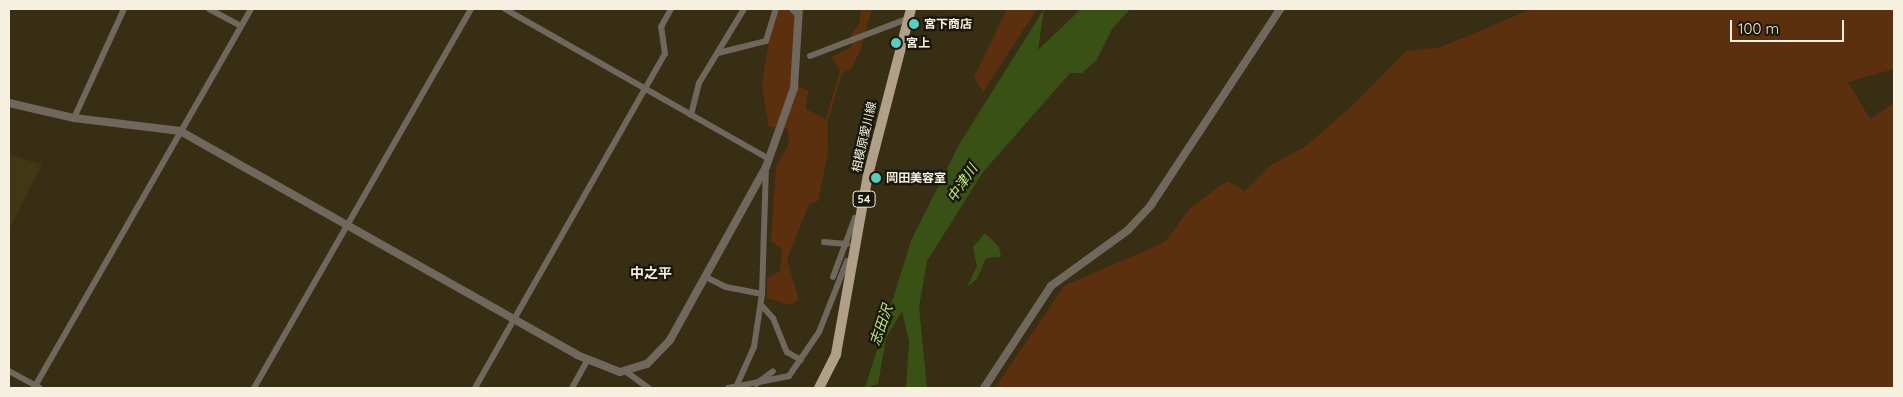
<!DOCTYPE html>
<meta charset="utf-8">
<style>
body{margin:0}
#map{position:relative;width:1903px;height:397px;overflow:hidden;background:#372e14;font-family:Quicksand,"Noto Sans JP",sans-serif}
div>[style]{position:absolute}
.built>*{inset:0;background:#423714}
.green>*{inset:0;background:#5c300f}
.water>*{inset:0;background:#3a5116}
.minor>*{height:6px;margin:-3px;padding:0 3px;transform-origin:3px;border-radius:3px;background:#70675d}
.tertiary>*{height:8px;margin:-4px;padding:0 4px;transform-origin:4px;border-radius:4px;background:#70675d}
.primary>*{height:10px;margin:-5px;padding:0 5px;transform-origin:5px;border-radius:5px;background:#b09f89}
.dots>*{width:14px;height:14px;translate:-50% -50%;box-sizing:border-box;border:2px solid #1b170c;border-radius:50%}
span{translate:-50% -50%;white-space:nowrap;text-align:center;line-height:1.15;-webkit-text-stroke:4.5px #1b170c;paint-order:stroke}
.shield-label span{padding:1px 4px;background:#1b170c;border:1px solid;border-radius:4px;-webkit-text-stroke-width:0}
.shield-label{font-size:11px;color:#f6f0e1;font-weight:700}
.poi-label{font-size:12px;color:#f6f0e1;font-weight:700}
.left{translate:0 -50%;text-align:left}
.street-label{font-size:12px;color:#f6f0e1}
.water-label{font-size:14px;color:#bbe980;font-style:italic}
.neighbourhood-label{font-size:14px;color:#f6f0e1;font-weight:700}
.frame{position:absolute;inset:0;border:10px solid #f6f0e1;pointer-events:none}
.scale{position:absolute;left:1730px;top:20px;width:114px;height:22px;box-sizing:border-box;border:2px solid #f6f0e1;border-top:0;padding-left:6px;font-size:15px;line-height:18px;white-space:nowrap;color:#f6f0e1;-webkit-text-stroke:4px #1b170c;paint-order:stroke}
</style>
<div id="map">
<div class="built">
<i style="clip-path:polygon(9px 154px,42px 165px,9px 229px)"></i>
</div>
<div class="green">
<i style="clip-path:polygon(774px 9px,796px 9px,791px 83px,808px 91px,806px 109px,826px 119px,840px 71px,832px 57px,852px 47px,849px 37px,859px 25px,861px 9px,872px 9px,860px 51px,851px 69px,842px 73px,827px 124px,828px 152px,818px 201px,809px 204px,787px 260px,799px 300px,791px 305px,767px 298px,767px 278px,780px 271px,782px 249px,771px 241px,776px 167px,789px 143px,788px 129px,769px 127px,762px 85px)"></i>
<i style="clip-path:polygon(1007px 9px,1037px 9px,983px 92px,974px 77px)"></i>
<i style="clip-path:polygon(1532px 9px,1894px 9px,1894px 69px,1848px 82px,1870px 119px,1894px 103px,1894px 388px,995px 388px,1064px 286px,1165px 242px,1190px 208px,1227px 181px,1245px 191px,1271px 165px,1305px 147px,1353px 105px,1406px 51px,1441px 47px)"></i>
</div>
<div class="water">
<i style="clip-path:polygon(1044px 9px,1038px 50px,1081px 9px,1130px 9px,1112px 29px,1096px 61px,1082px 73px,1070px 73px,983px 172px,927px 261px,919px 307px,927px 388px,906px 388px,909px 342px,902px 311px,886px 338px,878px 384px,865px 388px,911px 241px,960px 143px)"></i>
<i style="clip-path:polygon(985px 233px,999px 247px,1001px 257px,986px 258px,977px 279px,967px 287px,977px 266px,973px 247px)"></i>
</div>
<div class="minor">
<i style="left:209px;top:9px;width:36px;rotate:28deg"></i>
<i style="left:505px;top:9px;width:304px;rotate:29.6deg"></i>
<i style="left:792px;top:9px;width:10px;rotate:45deg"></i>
<i style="left:718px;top:53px;width:49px;rotate:-14deg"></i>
<i style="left:766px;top:41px;width:34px;rotate:-73deg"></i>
<i style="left:810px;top:56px;width:104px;rotate:-20.9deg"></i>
<i style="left:691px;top:115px;width:33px;rotate:-76deg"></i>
<i style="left:699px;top:83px;width:87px;rotate:-58.7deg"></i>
<i style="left:74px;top:118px;width:120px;rotate:-65.4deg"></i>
<i style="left:824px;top:242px;width:23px;rotate:5deg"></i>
<i style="left:706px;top:277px;width:22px;rotate:27deg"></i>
<i style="left:726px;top:287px;width:37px;rotate:11deg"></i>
<i style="left:762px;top:294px;width:54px;rotate:98.6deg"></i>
<i style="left:754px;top:347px;width:44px;rotate:114.2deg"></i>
<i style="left:833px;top:277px;width:63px;rotate:-69.6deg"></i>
<i style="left:855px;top:218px;width:5px"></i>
<i style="left:762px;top:294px;width:127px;rotate:-88.2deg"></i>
<i style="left:763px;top:307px;width:15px;rotate:48deg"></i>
<i style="left:773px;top:318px;width:37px;rotate:68deg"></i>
<i style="left:787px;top:352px;width:16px;rotate:30deg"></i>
<i style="left:9px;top:371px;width:35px;rotate:29deg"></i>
<i style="left:625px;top:371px;width:29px;rotate:36deg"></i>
<i style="left:756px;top:384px;width:21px;rotate:-37deg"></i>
<i style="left:34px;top:388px;width:437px;rotate:-60.2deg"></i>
<i style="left:254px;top:388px;width:437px;rotate:-60.2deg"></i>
<i style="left:475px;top:388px;width:384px;rotate:-60.4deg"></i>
<i style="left:665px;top:54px;width:27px;rotate:-98deg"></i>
<i style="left:661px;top:27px;width:21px;rotate:-61deg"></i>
<i style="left:572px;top:388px;width:31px;rotate:-61deg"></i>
<i style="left:728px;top:388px;width:62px;rotate:-11.1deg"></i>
<i style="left:789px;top:376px;width:53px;rotate:-55.7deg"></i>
<i style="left:819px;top:332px;width:76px;rotate:-68.5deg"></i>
<i style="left:847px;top:261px;width:6px;rotate:-9deg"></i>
</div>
<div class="tertiary">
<i style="left:9px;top:103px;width:67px;rotate:13deg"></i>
<i style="left:74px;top:118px;width:107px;rotate:7deg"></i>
<i style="left:180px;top:131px;width:456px;rotate:29.4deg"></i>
<i style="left:577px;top:355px;width:46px;rotate:21.6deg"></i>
<i style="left:620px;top:372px;width:28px;rotate:-17deg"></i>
<i style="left:647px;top:364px;width:33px;rotate:-46deg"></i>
<i style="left:670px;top:340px;width:198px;rotate:-61deg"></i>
<i style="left:766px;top:167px;width:84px;rotate:-70.5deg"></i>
<i style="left:794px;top:88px;width:79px;rotate:-86.4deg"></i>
<i style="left:984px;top:388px;width:122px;rotate:-56.7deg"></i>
<i style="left:1051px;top:286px;width:95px;rotate:-36deg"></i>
<i style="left:1128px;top:230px;width:34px;rotate:-47deg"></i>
<i style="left:1151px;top:205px;width:235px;rotate:-56.6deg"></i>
</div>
<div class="primary">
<i style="left:819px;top:388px;width:38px;rotate:-63deg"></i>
<i style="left:836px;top:354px;width:182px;rotate:-79.9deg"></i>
<i style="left:868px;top:175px;width:171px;rotate:-75.5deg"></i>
</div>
<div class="dots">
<i style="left:914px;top:24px;background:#58cec0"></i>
<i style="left:896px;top:43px;background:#58cec0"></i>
<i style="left:876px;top:178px;background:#58cec0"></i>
</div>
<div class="shield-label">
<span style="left:864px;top:199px">54</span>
</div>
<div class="poi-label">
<span class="left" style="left:924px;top:24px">宮下商店</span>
<span class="left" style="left:906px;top:43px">宮上</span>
<span class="left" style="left:886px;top:178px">岡田美容室</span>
</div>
<div class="street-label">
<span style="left:864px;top:137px;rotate:-77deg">相模原愛川線</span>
</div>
<div class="water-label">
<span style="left:962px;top:183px;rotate:-56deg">中津川</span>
<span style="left:881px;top:325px;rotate:-71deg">志田沢</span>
</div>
<div class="neighbourhood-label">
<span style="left:651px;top:273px">中之平</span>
</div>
<div class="frame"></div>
<div class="scale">100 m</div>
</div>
